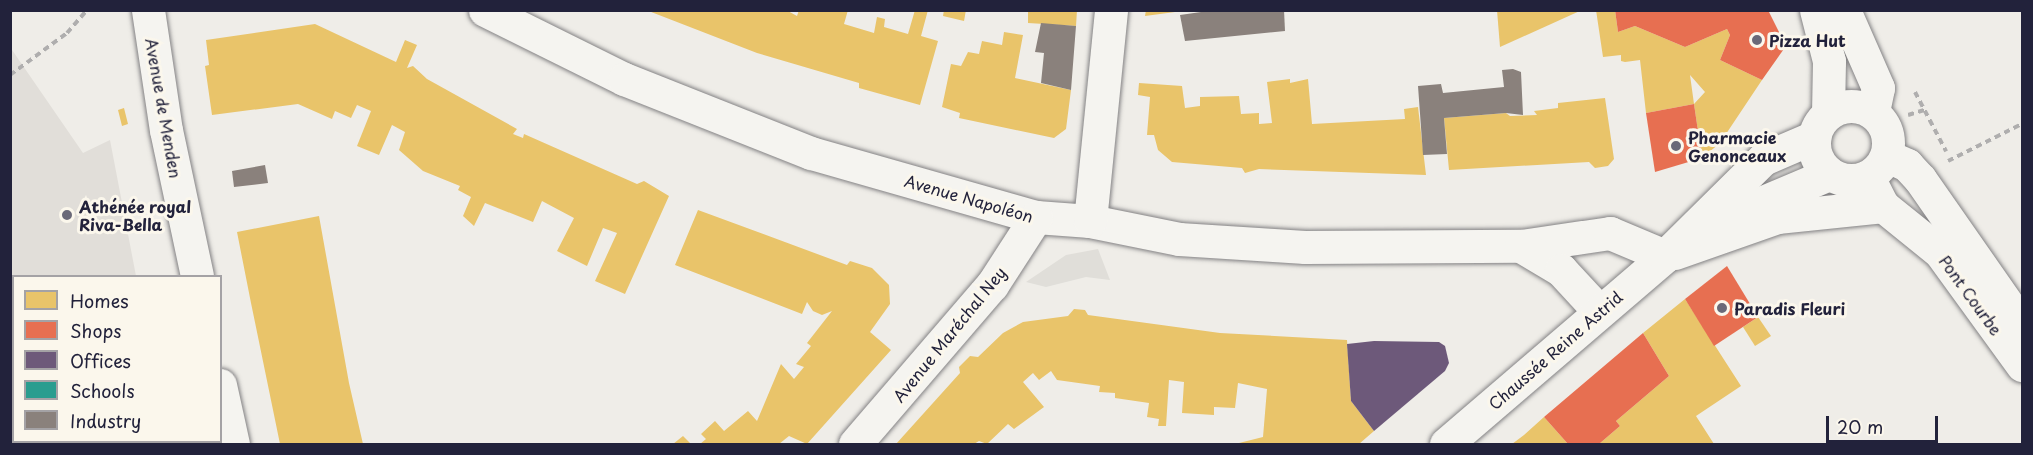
<!DOCTYPE html>
<meta charset="utf-8">
<style>
body{margin:0}
#map{position:relative;width:2033px;height:455px;overflow:hidden;background:#efede8;font-family:"Playpen Sans",sans-serif}
div>[style]{position:absolute}
.built>*{inset:0;background:#e1ded9}
.green>*{inset:0;background:#e0ded9}
.homes>*{inset:0;background:#e9c46a}
.shops>*{inset:0;background:#e76f51}
.offices>*{inset:0;background:#6d597a}
.schools>*{inset:0;background:#2a9d8f}
.industry>*{inset:0;background:#8a817c}
.path>*{height:4px;margin-top:-2px;transform-origin:0;background:repeating-linear-gradient(90deg,#afaeae 0 6px,transparent 0 10.5px)}
.roads{filter:drop-shadow(0 0 2px #838284) drop-shadow(0 0 2px #838284)}
.street>*{height:33px;margin:-16.5px;padding:0 16.5px;transform-origin:16.5px;border-radius:16.5px;background:#f5f4f0}
.secondary>*{height:33px;margin:-16.5px;padding:0 16.5px;transform-origin:16.5px;border-radius:16.5px;background:#f5f4f0}
.secondary>.ring{margin:-16.5px;padding:0;box-sizing:content-box;background:none;border:33px solid #f5f4f0;border-radius:50%}
.dots>*{width:16px;height:16px;translate:-50% -50%;box-sizing:border-box;border:3px solid #fbf7ec;border-radius:50%}
span{translate:-50% -50%;white-space:nowrap;text-align:center;line-height:1.15;-webkit-text-stroke:6px #fbf7ec;paint-order:stroke}
.poi-label{font-size:16px;color:#22223b;font-weight:700}
.left{translate:0 -50%;text-align:left}
.street-label{font-size:16px;color:#22223b}
.frame{position:absolute;inset:0;border:12px solid #22223b;pointer-events:none}
.legend{position:absolute;left:12px;top:275px;width:210px;height:168px;box-sizing:border-box;background:#fbf7ec;border:2px solid #a4a2a5;margin:0;padding:8px 10px;list-style:none;font-size:18px;color:#22223b}
.legend li{display:flex;align-items:center;gap:12px;height:30px}
.legend b{width:30px;border:2px solid #a4a2a5}
.scale{position:absolute;left:1826px;top:416px;width:112px;height:27px;box-sizing:border-box;border:3px solid #22223b;border-top:0;padding-left:8px;font-size:18px;line-height:21px;white-space:nowrap;color:#22223b;-webkit-text-stroke:4px #fbf7ec;paint-order:stroke}
</style>
<div id="map">
<div class="built">
<i style="clip-path:polygon(10px 47px,83px 153px,110px 140px,136px 276px,14px 276px,14px 442px,169px 444px,11px 444px)"></i>
</div>
<div class="green">
<i style="clip-path:polygon(1098px 249px,1110px 280px,1086px 277px,1046px 287px,1026px 282px,1066px 255px)"></i>
</div>
<div class="homes">
<i style="clip-path:polygon(646px 10px,786px 10px,797px 16px,799px 10px,848px 10px,844px 24px,874px 33px,877px 17px,885px 19px,884px 27px,908px 34px,915px 10px,928px 10px,921px 36px,938px 41px,920px 105px,859px 88px,859px 83px,757px 53px)"></i>
<i style="clip-path:polygon(944px 10px,966px 10px,964px 21px,943px 16px)"></i>
<i style="clip-path:polygon(1028px 10px,1077px 10px,1076px 26px,1028px 23px)"></i>
<i style="clip-path:polygon(1146px 10px,1175px 10px,1175px 12px,1145px 16px)"></i>
<i style="clip-path:polygon(1497px 10px,1582px 10px,1500px 47px)"></i>
<i style="clip-path:polygon(1596px 10px,1615px 10px,1618px 32px,1635px 26px,1685px 47px,1727px 29px,1730px 35px,1720px 60px,1762px 80px,1720px 143px,1702px 158px,1694px 104px,1705px 92px,1690px 75px,1694px 104px,1646px 113px,1640px 60px,1625px 62px,1621px 61px,1621px 55px,1603px 57px)"></i>
<i style="clip-path:polygon(315px 24px,396px 62px,405px 40px,417px 45px,407px 68px,413px 66px,427px 79px,517px 129px,513px 134px,523px 138px,524px 134px,637px 184px,644px 181px,669px 196px,625px 294px,595px 281px,617px 233px,603px 228px,587px 266px,557px 251px,574px 218px,542px 201px,533px 222px,485px 203px,474px 226px,463px 216px,471px 197px,458px 190px,460px 186px,423px 171px,399px 150px,405px 132px,392px 125px,379px 155px,357px 146px,371px 111px,357px 105px,351px 118px,335px 111px,332px 119px,298px 104px,212px 115px,205px 66px,209px 65px,206px 40px)"></i>
<i style="clip-path:polygon(1004px 32px,1023px 35px,1015px 78px,1071px 90px,1066px 129px,1054px 138px,959px 118px,960px 113px,942px 107px,951px 64px,961px 66px,968px 52px,979px 54px,982px 41px,1002px 45px)"></i>
<i style="clip-path:polygon(1290px 79px,1290px 83px,1308px 79px,1312px 124px,1405px 119px,1404px 109px,1418px 107px,1426px 175px,1259px 169px,1245px 173px,1242px 168px,1172px 162px,1158px 150px,1154px 135px,1147px 135px,1150px 97px,1138px 95px,1139px 83px,1182px 86px,1185px 108px,1200px 106px,1200px 97px,1239px 96px,1241px 114px,1259px 113px,1259px 124px,1272px 123px,1267px 82px)"></i>
<i style="clip-path:polygon(1605px 98px,1614px 159px,1608px 166px,1595px 168px,1589px 162px,1449px 170px,1444px 118px,1506px 113px,1510px 116px,1537px 115px,1534px 111px,1558px 108px,1558px 103px)"></i>
<i style="clip-path:polygon(124px 108px,128px 124px,122px 126px,118px 110px)"></i>
<i style="clip-path:polygon(698px 210px,847px 265px,850px 261px,872px 268px,889px 285px,890px 304px,870px 332px,891px 350px,807px 444px,789px 436px,779px 444px,700px 444px,706px 439px,701px 434px,715px 421px,724px 431px,748px 411px,757px 421px,781px 364px,794px 379px,804px 367px,796px 364px,811px 346px,807px 343px,832px 311px,822px 315px,813px 311px,807px 302px,802px 314px,675px 265px)"></i>
<i style="clip-path:polygon(319px 216px,349px 383px,363px 444px,280px 444px,251px 303px,237px 232px)"></i>
<i style="clip-path:polygon(1685px 299px,1741px 386px,1696px 416px,1714px 444px,1599px 444px,1620px 426px,1616px 421px,1669px 376px,1643px 333px)"></i>
<i style="clip-path:polygon(1074px 309px,1085px 310px,1088px 315px,1220px 333px,1347px 340px,1351px 401px,1374px 431px,1359px 444px,1235px 444px,1263px 437px,1267px 389px,1238px 383px,1235px 408px,1214px 407px,1214px 415px,1182px 413px,1184px 382px,1169px 380px,1166px 426px,1158px 426px,1159px 419px,1147px 417px,1149px 403px,1115px 398px,1115px 393px,1099px 392px,1100px 386px,1057px 380px,1051px 371px,1039px 380px,1033px 373px,1023px 382px,1044px 407px,1014px 429px,1008px 424px,987px 444px,979px 441px,974px 444px,896px 444px,960px 373px,959px 367px,970px 356px,978px 357px,1003px 333px,1023px 322px,1068px 316px)"></i>
<i style="clip-path:polygon(1758px 317px,1771px 336px,1755px 346px,1743px 327px)"></i>
<i style="clip-path:polygon(1544px 417px,1568px 444px,1512px 444px,1524px 435px)"></i>
<i style="clip-path:polygon(683px 436px,691px 444px,673px 444px)"></i>
</div>
<div class="shops">
<i style="clip-path:polygon(1615px 10px,1768px 10px,1786px 46px,1762px 80px,1720px 60px,1730px 35px,1727px 29px,1685px 47px,1635px 26px,1618px 32px)"></i>
<i style="clip-path:polygon(1694px 104px,1702px 158px,1655px 172px,1646px 113px)"></i>
<i style="clip-path:polygon(1727px 266px,1758px 317px,1714px 346px,1685px 299px)"></i>
<i style="clip-path:polygon(1643px 333px,1669px 376px,1616px 421px,1620px 426px,1599px 444px,1568px 444px,1544px 417px)"></i>
</div>
<div class="offices">
<i style="clip-path:polygon(1374px 341px,1439px 342px,1445px 346px,1449px 363px,1445px 371px,1374px 431px,1351px 401px,1347px 344px)"></i>
</div>
<div class="schools">
<i style="clip-path:polygon(10px 361px,14px 442px,70px 444px,10px 444px)"></i>
<i style="clip-path:polygon(91px 442px,112px 442px,115px 444px,87px 444px)"></i>
</div>
<div class="industry">
<i style="clip-path:polygon(1215px 10px,1284px 10px,1285px 31px,1185px 41px,1180px 15px)"></i>
<i style="clip-path:polygon(1041px 23px,1076px 26px,1071px 90px,1041px 83px,1044px 53px,1035px 52px)"></i>
<i style="clip-path:polygon(1513px 69px,1521px 72px,1523px 115px,1506px 113px,1444px 118px,1447px 154px,1423px 155px,1418px 86px,1441px 84px,1443px 93px,1504px 87px,1502px 70px)"></i>
<i style="clip-path:polygon(265px 165px,268px 183px,234px 187px,232px 171px)"></i>
</div>
<div class="path">
<i style="left:10px;top:75px;width:71px;rotate:-36.4deg"></i>
<i style="left:67px;top:33px;width:30px;rotate:-49deg"></i>
<i style="left:1915px;top:92px;width:67px;rotate:62.3deg"></i>
<i style="left:1908px;top:115px;width:17px;rotate:-17deg"></i>
<i style="left:1948px;top:161px;width:83px;rotate:-26.6deg"></i>
</div>
<div class="roads">
<div class="street">
<i style="left:148px;top:10px;width:121px;rotate:81.5deg"></i>
<i style="left:166px;top:130px;width:149px;rotate:78deg"></i>
<i style="left:485px;top:10px;width:155px;rotate:26.4deg"></i>
<i style="left:624px;top:79px;width:201px;rotate:21.6deg"></i>
<i style="left:811px;top:153px;width:234px;rotate:15.9deg"></i>
<i style="left:1036px;top:217px;width:54px;rotate:4.2deg"></i>
<i style="left:1090px;top:221px;width:91px;rotate:11.4deg"></i>
<i style="left:1179px;top:239px;width:126px;rotate:3.6deg"></i>
<i style="left:1305px;top:247px;width:216px;rotate:-0.3deg"></i>
<i style="left:1521px;top:246px;width:90px;rotate:-8.3deg"></i>
<i style="left:1610px;top:233px;width:60px;rotate:22.7deg"></i>
<i style="left:1090px;top:221px;width:212px;rotate:-84.3deg"></i>
<i style="left:1521px;top:246px;width:47px;rotate:31deg"></i>
<i style="left:1561px;top:270px;width:56px;rotate:47.2deg"></i>
<i style="left:220px;top:385px;width:60px;rotate:77.6deg"></i>
<i style="left:855px;top:444px;width:210px;rotate:-49.3deg"></i>
<i style="left:992px;top:285px;width:81px;rotate:-57.1deg"></i>
</div>
<div class="secondary">
<i style="left:1816px;top:10px;width:53px;rotate:75.7deg"></i>
<i style="left:1829px;top:61px;width:52px;rotate:91.1deg"></i>
<i style="left:1844px;top:10px;width:85px;rotate:66.4deg"></i>
<i style="left:1878px;top:88px;width:25px;rotate:102deg"></i>
<i class="ring" style="left:1814px;top:106px;width:41px;height:41px"></i>
<i style="left:1887px;top:156px;width:22px;rotate:24deg"></i>
<i style="left:1907px;top:165px;width:19px;rotate:47deg"></i>
<i style="left:1920px;top:179px;width:178px;rotate:55.1deg"></i>
<i style="left:1868px;top:177px;width:33px;rotate:63deg"></i>
<i style="left:1883px;top:206px;width:73px;rotate:38.9deg"></i>
<i style="left:1940px;top:252px;width:140px;rotate:54deg"></i>
<i style="left:1742px;top:211px;width:95px;rotate:-23deg"></i>
<i style="left:1675px;top:253px;width:108px;rotate:-19.4deg"></i>
<i style="left:1777px;top:217px;width:107px;rotate:-5.9deg"></i>
<i style="left:1446px;top:444px;width:289px;rotate:-40.6deg"></i>
<i style="left:1665px;top:256px;width:138px;rotate:-44.7deg"></i>
<i style="left:1763px;top:159px;width:56px;rotate:-23.3deg"></i>
</div>
</div>
<div class="dots">
<i style="left:1757px;top:40px;background:#6a6978"></i>
<i style="left:1676px;top:146px;background:#6a6978"></i>
<i style="left:67px;top:215px;background:#6a6978"></i>
<i style="left:1722px;top:308px;background:#6a6978"></i>
</div>
<div class="poi-label">
<span class="left" style="left:1769px;top:40px">Pizza Hut</span>
<span class="left" style="left:1688px;top:146px">Pharmacie<br>Genonceaux</span>
<span class="left" style="left:79px;top:215px">Athénée royal<br>Riva-Bella</span>
<span class="left" style="left:1734px;top:308px">Paradis Fleuri</span>
</div>
<div class="street-label">
<span style="left:164px;top:108px;rotate:80deg">Avenue de Menden</span>
<span style="left:969px;top:198px;rotate:16deg">Avenue Napoléon</span>
<span style="left:1971px;top:295px;rotate:54deg">Pont Courbe</span>
<span style="left:949px;top:334px;rotate:-51deg">Avenue Maréchal Ney</span>
<span style="left:1555px;top:350px;rotate:-41deg">Chaussée Reine Astrid</span>
</div>
<div class="frame"></div>
<ul class="legend">
<li><b style="height:16px;background:#e9c46a"></b>Homes</li>
<li><b style="height:16px;background:#e76f51"></b>Shops</li>
<li><b style="height:16px;background:#6d597a"></b>Offices</li>
<li><b style="height:16px;background:#2a9d8f"></b>Schools</li>
<li><b style="height:16px;background:#8a817c"></b>Industry</li>
</ul>
<div class="scale">20 m</div>
</div>
